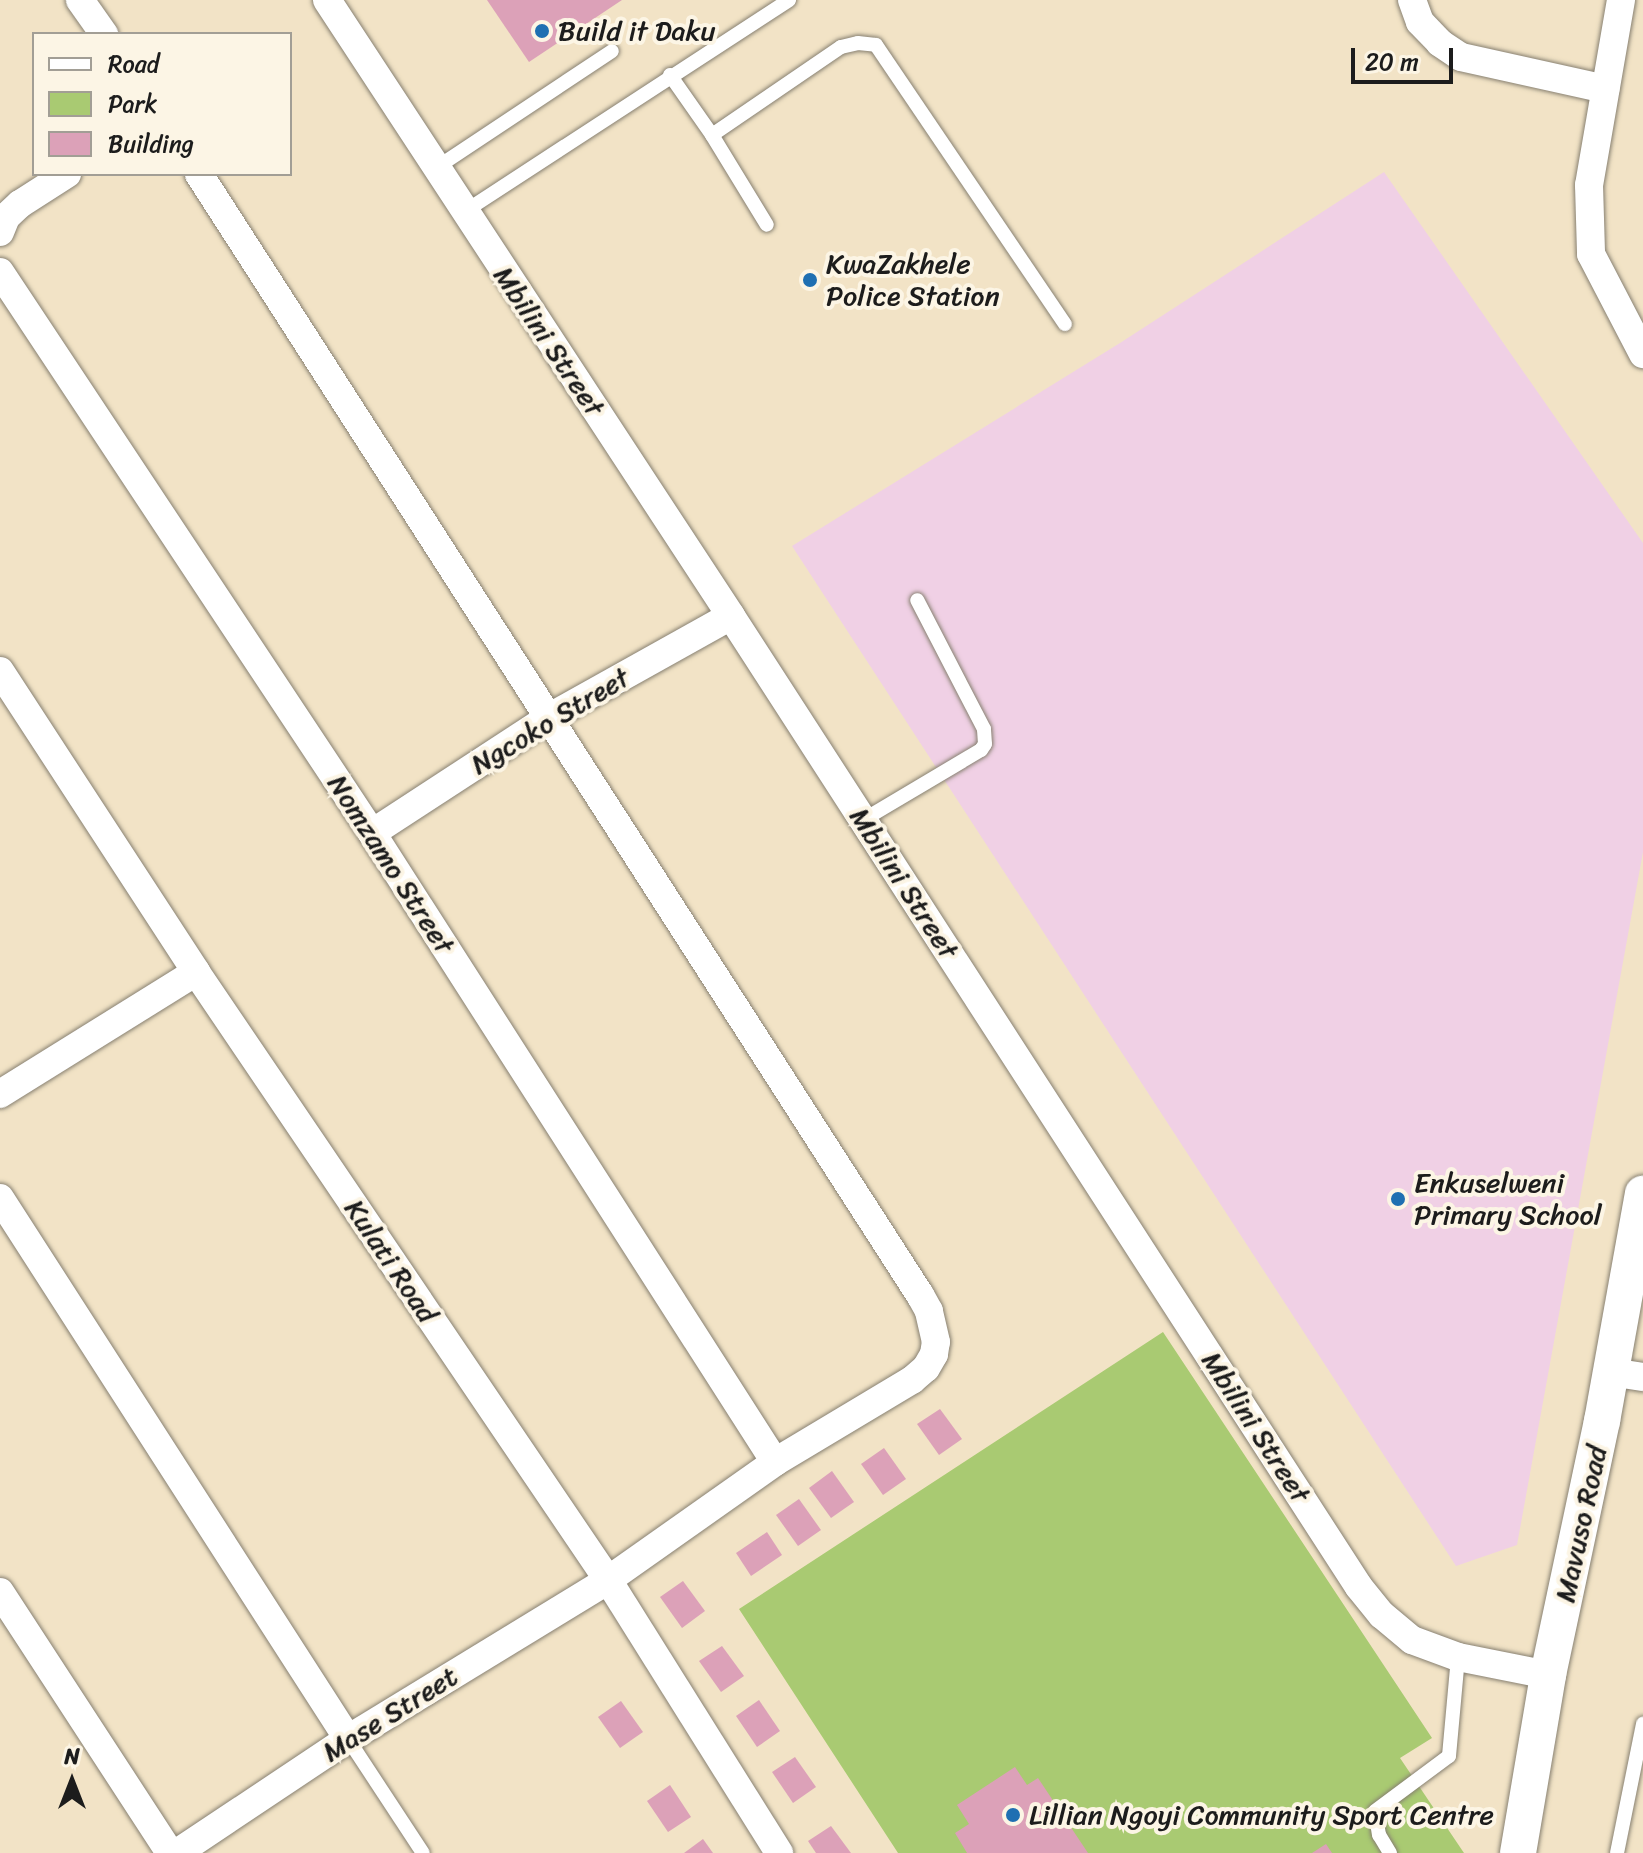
<!DOCTYPE html>
<style>
body{margin:0}
#map{position:relative;width:1643px;height:1853px;overflow:hidden;background:#f2e3c6;font-family:Sriracha,sans-serif}
div>[style]{position:absolute}
.built>*{inset:0;background:#f0d0e5}
.green>*{inset:0;background:#a9ca72}
.building>*{inset:0;background:#dca1b8}
.roads{filter:drop-shadow(0 0 2px #878071) drop-shadow(0 0 2px #878071)}
.service>*{height:14px;margin:-7px;padding:0 7px;transform-origin:7px;border-radius:7px;background:#fff}
.minor>*{height:28px;margin:-14px;padding:0 14px;transform-origin:14px;border-radius:14px;background:#fff}
.tertiary>*{height:36px;margin:-18px;padding:0 18px;transform-origin:18px;border-radius:18px;background:#fff}
.dots>*{width:22px;height:22px;translate:-50% -50%;box-sizing:border-box;border:4px solid #fcf5e5;border-radius:50%}
span{translate:-50% -50%;white-space:nowrap;text-align:center;line-height:1.15;-webkit-text-stroke:8px #fcf5e5;paint-order:stroke}
.poi-label{font-size:28px;color:#1c1c1c}
.left{translate:0 -50%;text-align:left}
.street-label{font-size:28px;color:#1c1c1c}
.legend{position:absolute;left:32px;top:32px;width:260px;height:144px;box-sizing:border-box;background:#fcf5e5;border:2px solid #a29e95;margin:0;padding:10px 14px;list-style:none;font-size:24px;color:#1c1c1c}
.legend li{display:flex;align-items:center;gap:16px;height:40px}
.legend b{width:40px;border:2px solid #a29e95}
.north{position:absolute;left:32px;top:1741px;width:80px;height:80px;-webkit-text-stroke:6px #fcf5e5;paint-order:stroke;rotate:0deg;font-size:22px;font-weight:700;line-height:32px;text-align:center;color:#1c1c1c}
.north::after{content:'';display:block;margin:auto;width:28px;height:36px;background:#1c1c1c;clip-path:polygon(50% 0,100% 100%,50% 72%,0 100%)}
.scale{position:absolute;left:1351px;top:48px;width:102px;height:36px;box-sizing:border-box;border:4px solid #1c1c1c;border-top:0;padding-left:10px;font-size:24px;line-height:28px;white-space:nowrap;color:#1c1c1c;-webkit-text-stroke:6px #fcf5e5;paint-order:stroke}
</style>
<div id="map">
<div class="built">
<i style="clip-path:polygon(1384px 172px,1643px 543px,1643px 852px,1517px 1545px,1456px 1566px,792px 546px,1120px 343px)"></i>
</div>
<div class="green">
<i style="clip-path:polygon(1163px 1332px,1432px 1738px,1400px 1758px,1464px 1853px,898px 1853px,739px 1609px)"></i>
</div>
<div class="building">
<i style="clip-path:polygon(487px 0,622px 0,529px 62px)"></i>
<i style="clip-path:polygon(940px 1409px,962px 1439px,939px 1455px,917px 1424px)"></i>
<i style="clip-path:polygon(884px 1448px,906px 1479px,883px 1495px,861px 1464px)"></i>
<i style="clip-path:polygon(832px 1471px,854px 1502px,831px 1518px,809px 1488px)"></i>
<i style="clip-path:polygon(799px 1499px,821px 1530px,798px 1546px,776px 1515px)"></i>
<i style="clip-path:polygon(767px 1532px,782px 1555px,751px 1576px,736px 1553px)"></i>
<i style="clip-path:polygon(683px 1581px,705px 1611px,682px 1628px,660px 1597px)"></i>
<i style="clip-path:polygon(722px 1646px,744px 1676px,721px 1692px,699px 1661px)"></i>
<i style="clip-path:polygon(759px 1700px,780px 1731px,757px 1747px,736px 1716px)"></i>
<i style="clip-path:polygon(621px 1701px,643px 1732px,620px 1748px,598px 1717px)"></i>
<i style="clip-path:polygon(795px 1757px,816px 1787px,793px 1803px,772px 1772px)"></i>
<i style="clip-path:polygon(1015px 1767px,1027px 1785px,1038px 1778px,1088px 1853px,967px 1853px,955px 1833px,969px 1824px,957px 1805px)"></i>
<i style="clip-path:polygon(670px 1785px,691px 1817px,668px 1832px,647px 1801px)"></i>
<i style="clip-path:polygon(831px 1826px,851px 1853px,816px 1853px,808px 1841px)"></i>
<i style="clip-path:polygon(703px 1839px,713px 1853px,684px 1853px)"></i>
<i style="clip-path:polygon(1326px 1844px,1332px 1853px,1312px 1853px)"></i>
</div>
<div class="roads">
<div class="service">
<i style="left:670px;top:75px;width:73px;rotate:55deg"></i>
<i style="left:712px;top:135px;width:105px;rotate:58.6deg"></i>
<i style="left:712px;top:135px;width:156px;rotate:-34.3deg"></i>
<i style="left:841px;top:47px;width:17px;rotate:-13deg"></i>
<i style="left:858px;top:43px;width:18px;rotate:6deg"></i>
<i style="left:876px;top:45px;width:337px;rotate:55.9deg"></i>
<i style="left:436px;top:168px;width:211px;rotate:-33.6deg"></i>
<i style="left:464px;top:212px;width:388px;rotate:-33.1deg"></i>
<i style="left:863px;top:820px;width:137px;rotate:-30.7deg"></i>
<i style="left:981px;top:750px;width:7px;rotate:-56deg"></i>
<i style="left:985px;top:744px;width:15px;rotate:-94deg"></i>
<i style="left:984px;top:729px;width:145px;rotate:-117.4deg"></i>
<i style="left:348px;top:1739px;width:136px;rotate:56.7deg"></i>
<i style="left:1390px;top:1853px;width:21px;rotate:-121deg"></i>
<i style="left:1379px;top:1835px;width:24px;rotate:-99deg"></i>
<i style="left:1375px;top:1811px;width:92px;rotate:-36.6deg"></i>
<i style="left:1449px;top:1756px;width:99px;rotate:-84.8deg"></i>
<i style="left:1617px;top:1853px;width:132px;rotate:-78.6deg"></i>
</div>
<div class="minor">
<i style="left:80px;top:0;width:42px;rotate:54.8deg"></i>
<i style="left:327px;top:0;width:737px;rotate:56.74deg"></i>
<i style="left:731px;top:616px;width:1156px;rotate:57.11deg"></i>
<i style="left:1359px;top:1587px;width:36px;rotate:51deg"></i>
<i style="left:1382px;top:1615px;width:39px;rotate:40deg"></i>
<i style="left:1412px;top:1640px;width:49px;rotate:20.3deg"></i>
<i style="left:1458px;top:1657px;width:92px;rotate:11.3deg"></i>
<i style="left:1412px;top:0;width:23px;rotate:70deg"></i>
<i style="left:1420px;top:22px;width:29px;rotate:46deg"></i>
<i style="left:1440px;top:43px;width:25px;rotate:34deg"></i>
<i style="left:1461px;top:57px;width:148px;rotate:12.5deg"></i>
<i style="left:1621px;top:0;width:188px;rotate:99.8deg"></i>
<i style="left:1589px;top:185px;width:69px;rotate:88.3deg"></i>
<i style="left:1591px;top:254px;width:113px;rotate:62.5deg"></i>
<i style="left:0;top:232px;width:16px;rotate:-68deg"></i>
<i style="left:6px;top:217px;width:19px;rotate:-43deg"></i>
<i style="left:20px;top:204px;width:56px;rotate:-32.6deg"></i>
<i style="left:0;top:272px;width:673px;rotate:56.45deg"></i>
<i style="left:372px;top:833px;width:747px;rotate:57.35deg"></i>
<i style="left:0;top:671px;width:359px;rotate:56.9deg"></i>
<i style="left:196px;top:972px;width:734px;rotate:55.88deg"></i>
<i style="left:608px;top:1580px;width:322px;rotate:57.9deg"></i>
<i style="left:372px;top:833px;width:212px;rotate:-33.1deg"></i>
<i style="left:550px;top:717px;width:207px;rotate:-29.2deg"></i>
<i style="left:0;top:1094px;width:231px;rotate:-31.9deg"></i>
<i style="left:0;top:1198px;width:643px;rotate:57.25deg"></i>
<i style="left:1611px;top:1372px;width:32px;rotate:9deg"></i>
<i style="left:0;top:1592px;width:311px;rotate:56.9deg"></i>
<i style="left:177px;top:1853px;width:206px;rotate:-33.7deg"></i>
<i style="left:348px;top:1739px;width:305px;rotate:-31.4deg"></i>
<i style="left:608px;top:1580px;width:204px;rotate:-35.2deg"></i>
<i style="left:775px;top:1462px;width:160px;rotate:-30.9deg"></i>
<i style="left:912px;top:1380px;width:18px;rotate:-41deg"></i>
<i style="left:926px;top:1368px;width:16px;rotate:-60deg"></i>
<i style="left:934px;top:1354px;width:12px;rotate:-81deg"></i>
<i style="left:936px;top:1342px;width:32px;rotate:-103deg"></i>
<i style="left:929px;top:1311px;width:18px;rotate:-119deg"></i>
<i style="left:920px;top:1295px;width:1333px;rotate:-122.75deg"></i>
</div>
<div class="tertiary">
<i style="left:1518px;top:1853px;width:181px;rotate:-80.4deg"></i>
<i style="left:1548px;top:1675px;width:260px;rotate:-78deg"></i>
<i style="left:1602px;top:1421px;width:231px;rotate:-79.8deg"></i>
</div>
</div>
<div class="dots">
<i style="left:542px;top:31px;background:#1f6fb2"></i>
<i style="left:810px;top:280px;background:#1f6fb2"></i>
<i style="left:1398px;top:1199px;background:#1f6fb2"></i>
<i style="left:1013px;top:1815px;background:#1f6fb2"></i>
</div>
<div class="poi-label">
<span class="left" style="left:558px;top:31px">Build it Daku</span>
<span class="left" style="left:826px;top:280px">KwaZakhele<br>Police Station</span>
<span class="left" style="left:1414px;top:1199px">Enkuselweni<br>Primary School</span>
<span class="left" style="left:1029px;top:1815px">Lillian Ngoyi Community Sport Centre</span>
</div>
<div class="street-label">
<span style="left:549px;top:341px;rotate:56deg">Mbilini Street</span>
<span style="left:550px;top:721px;rotate:-31deg">Ngcoko Street</span>
<span style="left:391px;top:864px;rotate:57deg">Nomzamo Street</span>
<span style="left:904px;top:883px;rotate:57deg">Mbilini Street</span>
<span style="left:391px;top:1261px;rotate:56deg">Kulati Road</span>
<span style="left:1256px;top:1427px;rotate:57deg">Mbilini Street</span>
<span style="left:1581px;top:1524px;rotate:-78deg">Mavuso Road</span>
<span style="left:390px;top:1714px;rotate:-32deg">Mase Street</span>
</div>
<ul class="legend">
<li><b style="height:10px;background:#fff"></b>Road</li>
<li><b style="height:22px;background:#a9ca72"></b>Park</li>
<li><b style="height:22px;background:#dca1b8"></b>Building</li>
</ul>
<div class="north">N</div>
<div class="scale">20 m</div>
</div>
